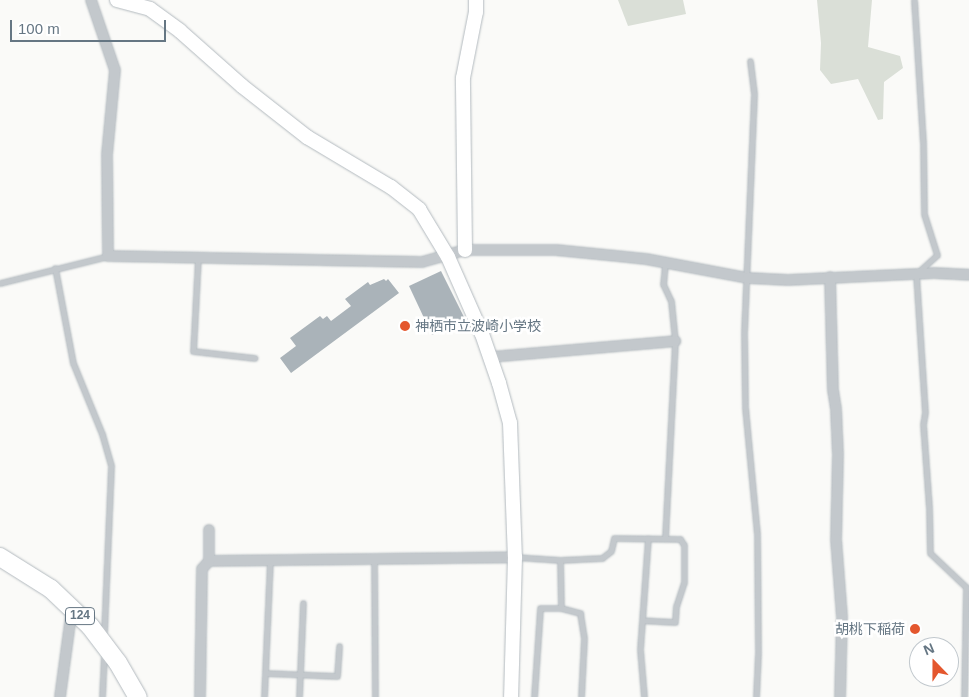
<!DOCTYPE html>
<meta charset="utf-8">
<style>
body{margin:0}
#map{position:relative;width:969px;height:697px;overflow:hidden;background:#fafaf8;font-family:Arial,"Noto Sans JP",sans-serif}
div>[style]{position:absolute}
.green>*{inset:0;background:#dadfd7}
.building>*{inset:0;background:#aab3b9}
.roads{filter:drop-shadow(0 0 1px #b3babf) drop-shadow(0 0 1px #b3babf)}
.lane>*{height:5px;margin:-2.5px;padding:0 2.5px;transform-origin:2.5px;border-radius:2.5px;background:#c3c8cc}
.street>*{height:10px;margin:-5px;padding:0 5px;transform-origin:5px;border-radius:5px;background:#c3c8cc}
.secondary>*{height:14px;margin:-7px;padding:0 7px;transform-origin:7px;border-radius:7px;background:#fff}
.highway>*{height:18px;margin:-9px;padding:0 9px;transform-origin:9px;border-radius:9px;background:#fff}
.dots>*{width:14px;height:14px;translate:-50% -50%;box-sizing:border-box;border:2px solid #fff;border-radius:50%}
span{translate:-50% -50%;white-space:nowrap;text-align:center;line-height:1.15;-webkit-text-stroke:5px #fff;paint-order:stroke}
.shield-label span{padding:1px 4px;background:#fff;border:1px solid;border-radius:4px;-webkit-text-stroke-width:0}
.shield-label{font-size:12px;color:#657683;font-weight:700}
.poi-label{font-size:14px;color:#657683}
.left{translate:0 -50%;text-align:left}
.right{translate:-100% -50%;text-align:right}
.north{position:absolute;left:909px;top:637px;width:50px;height:50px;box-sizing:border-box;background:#fff;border:1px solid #c1c8cd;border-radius:50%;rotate:338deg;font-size:14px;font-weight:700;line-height:20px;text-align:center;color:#657683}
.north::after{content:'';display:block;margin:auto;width:18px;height:22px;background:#e4572e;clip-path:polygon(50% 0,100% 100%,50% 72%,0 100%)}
.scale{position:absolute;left:10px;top:20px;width:156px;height:22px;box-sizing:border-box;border:2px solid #657683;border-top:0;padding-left:6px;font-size:15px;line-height:18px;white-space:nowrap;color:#657683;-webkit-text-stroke:4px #fff;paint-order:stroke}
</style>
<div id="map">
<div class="green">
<i style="clip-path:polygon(618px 0,683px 0,686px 14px,628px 26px)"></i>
<i style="clip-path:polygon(817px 0,872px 0,868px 47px,900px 56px,903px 68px,884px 82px,883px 119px,878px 120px,858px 79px,831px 84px,820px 70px,821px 43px)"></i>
</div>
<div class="building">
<i style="clip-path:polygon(441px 271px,465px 319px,432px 335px,409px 286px)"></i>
<i style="clip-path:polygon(384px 279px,386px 281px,388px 279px,399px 293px,291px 373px,280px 358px,296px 346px,290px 338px,320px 316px,323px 319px,327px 316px,331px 321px,351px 306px,345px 299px,368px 282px,370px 285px)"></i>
</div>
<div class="roads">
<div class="lane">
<i style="left:914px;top:0;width:142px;rotate:86.4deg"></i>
<i style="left:923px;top:142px;width:72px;rotate:89.2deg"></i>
<i style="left:924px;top:214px;width:43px;rotate:72.4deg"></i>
<i style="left:937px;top:255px;width:28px;rotate:138deg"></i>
<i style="left:916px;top:274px;width:138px;rotate:86.3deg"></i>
<i style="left:925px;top:412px;width:12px;rotate:99deg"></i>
<i style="left:923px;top:424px;width:83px;rotate:85.9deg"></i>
<i style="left:929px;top:507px;width:46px;rotate:88.8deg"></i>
<i style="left:930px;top:553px;width:50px;rotate:43.4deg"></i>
<i style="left:966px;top:587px;width:110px;rotate:91deg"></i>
<i style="left:750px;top:61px;width:33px;rotate:83deg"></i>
<i style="left:754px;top:94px;width:239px;rotate:92.4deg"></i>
<i style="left:744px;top:333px;width:74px;rotate:89.2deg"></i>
<i style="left:745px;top:407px;width:128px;rotate:84.6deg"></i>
<i style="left:757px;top:534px;width:119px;rotate:89.5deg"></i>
<i style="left:758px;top:653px;width:44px;rotate:92.6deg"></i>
<i style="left:198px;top:257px;width:94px;rotate:93deg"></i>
<i style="left:193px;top:351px;width:62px;rotate:6.4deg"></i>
<i style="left:665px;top:263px;width:21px;rotate:95deg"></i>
<i style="left:663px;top:284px;width:19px;rotate:65deg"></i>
<i style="left:671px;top:301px;width:40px;rotate:84.3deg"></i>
<i style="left:675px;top:341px;width:197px;rotate:92.9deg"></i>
<i style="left:55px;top:268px;width:97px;rotate:79.3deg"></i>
<i style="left:73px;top:363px;width:77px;rotate:67.8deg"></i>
<i style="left:102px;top:434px;width:33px;rotate:74deg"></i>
<i style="left:111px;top:466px;width:170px;rotate:92.4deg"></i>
<i style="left:0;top:283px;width:111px;rotate:-14deg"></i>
<i style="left:515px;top:557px;width:45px;rotate:3.8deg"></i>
<i style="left:560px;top:560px;width:42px;rotate:-2.7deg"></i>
<i style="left:602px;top:558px;width:11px;rotate:-38deg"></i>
<i style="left:611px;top:551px;width:13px;rotate:-77deg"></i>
<i style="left:614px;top:538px;width:66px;rotate:0.9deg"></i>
<i style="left:680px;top:539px;width:7px;rotate:56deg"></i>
<i style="left:684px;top:545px;width:37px;rotate:90deg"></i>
<i style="left:684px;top:582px;width:25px;rotate:108deg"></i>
<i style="left:676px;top:606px;width:16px;rotate:94deg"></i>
<i style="left:675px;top:622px;width:33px;rotate:-177deg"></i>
<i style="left:374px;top:559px;width:138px;rotate:89.6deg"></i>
<i style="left:560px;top:560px;width:48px;rotate:88.8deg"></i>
<i style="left:265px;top:673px;width:72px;rotate:2.4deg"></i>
<i style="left:337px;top:676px;width:30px;rotate:-86deg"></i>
<i style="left:102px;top:697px;width:43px;rotate:-87.3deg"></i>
<i style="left:264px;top:697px;width:138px;rotate:-87.5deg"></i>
<i style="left:299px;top:697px;width:94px;rotate:-87.6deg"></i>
<i style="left:534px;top:697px;width:89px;rotate:-86.1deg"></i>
<i style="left:540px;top:608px;width:21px"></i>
<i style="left:561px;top:608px;width:20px;rotate:15deg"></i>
<i style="left:580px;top:613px;width:25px;rotate:81deg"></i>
<i style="left:584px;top:638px;width:59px;rotate:92.9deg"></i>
<i style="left:644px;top:697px;width:48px;rotate:-94.8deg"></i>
<i style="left:640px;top:649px;width:111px;rotate:-85.9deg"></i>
</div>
<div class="street">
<i style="left:91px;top:0;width:74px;rotate:71.1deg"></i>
<i style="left:115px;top:70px;width:84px;rotate:95.4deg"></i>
<i style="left:107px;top:154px;width:102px;rotate:89.4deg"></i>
<i style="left:108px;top:256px;width:314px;rotate:1.1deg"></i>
<i style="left:422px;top:262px;width:45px;rotate:-15.6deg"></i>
<i style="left:465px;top:250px;width:91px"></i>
<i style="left:556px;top:250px;width:90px;rotate:5.7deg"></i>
<i style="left:646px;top:259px;width:104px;rotate:10.6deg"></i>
<i style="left:748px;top:278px;width:40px;rotate:2.9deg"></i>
<i style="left:788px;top:280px;width:146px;rotate:-2.7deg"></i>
<i style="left:934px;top:273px;width:35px;rotate:3deg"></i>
<i style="left:830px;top:277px;width:113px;rotate:88.5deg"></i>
<i style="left:833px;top:390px;width:19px;rotate:81deg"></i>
<i style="left:836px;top:409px;width:45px;rotate:87.5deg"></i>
<i style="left:838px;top:454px;width:85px;rotate:91.3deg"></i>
<i style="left:836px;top:539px;width:78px;rotate:85.6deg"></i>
<i style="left:842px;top:617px;width:80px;rotate:91.4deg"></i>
<i style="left:490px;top:357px;width:186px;rotate:-4.9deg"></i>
<i style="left:209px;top:561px;width:306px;rotate:-0.7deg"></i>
<i style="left:60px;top:697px;width:90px;rotate:-82.3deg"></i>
<i style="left:200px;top:697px;width:128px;rotate:-89.1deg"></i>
<i style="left:202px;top:569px;width:11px;rotate:-49deg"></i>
<i style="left:209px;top:561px;width:31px;rotate:-90deg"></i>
</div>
<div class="secondary">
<i style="left:117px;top:0;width:34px;rotate:15deg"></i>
<i style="left:150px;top:9px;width:37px;rotate:36deg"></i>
<i style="left:180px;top:31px;width:83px;rotate:41.6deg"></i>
<i style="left:242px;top:86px;width:83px;rotate:38.1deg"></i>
<i style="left:307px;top:137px;width:98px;rotate:30.8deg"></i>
<i style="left:391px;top:187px;width:36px;rotate:38deg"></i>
<i style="left:419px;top:209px;width:56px;rotate:58.9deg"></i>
<i style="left:448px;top:257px;width:84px;rotate:66.2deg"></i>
<i style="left:482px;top:334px;width:52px;rotate:70.9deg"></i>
<i style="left:499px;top:383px;width:41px;rotate:74.6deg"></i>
<i style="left:510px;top:423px;width:134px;rotate:87.9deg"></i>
<i style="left:515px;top:557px;width:140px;rotate:91.6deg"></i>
<i style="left:465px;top:250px;width:172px;rotate:-90.7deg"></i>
<i style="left:463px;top:78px;width:67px;rotate:-78.9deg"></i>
<i style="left:476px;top:12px;width:12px;rotate:-90deg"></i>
</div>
<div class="highway">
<i style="left:0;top:557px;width:60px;rotate:32.1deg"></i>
<i style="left:51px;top:589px;width:54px;rotate:43.5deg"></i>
<i style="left:90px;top:626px;width:46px;rotate:52.9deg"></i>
<i style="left:118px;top:663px;width:39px;rotate:60deg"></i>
</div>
</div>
<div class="dots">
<i style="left:405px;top:326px;background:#e4572e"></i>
<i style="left:915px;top:629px;background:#e4572e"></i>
</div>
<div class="shield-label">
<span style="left:80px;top:616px">124</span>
</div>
<div class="poi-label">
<span class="left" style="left:415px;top:326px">神栖市立波崎小学校</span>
<span class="right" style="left:905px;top:629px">胡桃下稲荷</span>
</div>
<div class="north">N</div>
<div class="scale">100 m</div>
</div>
